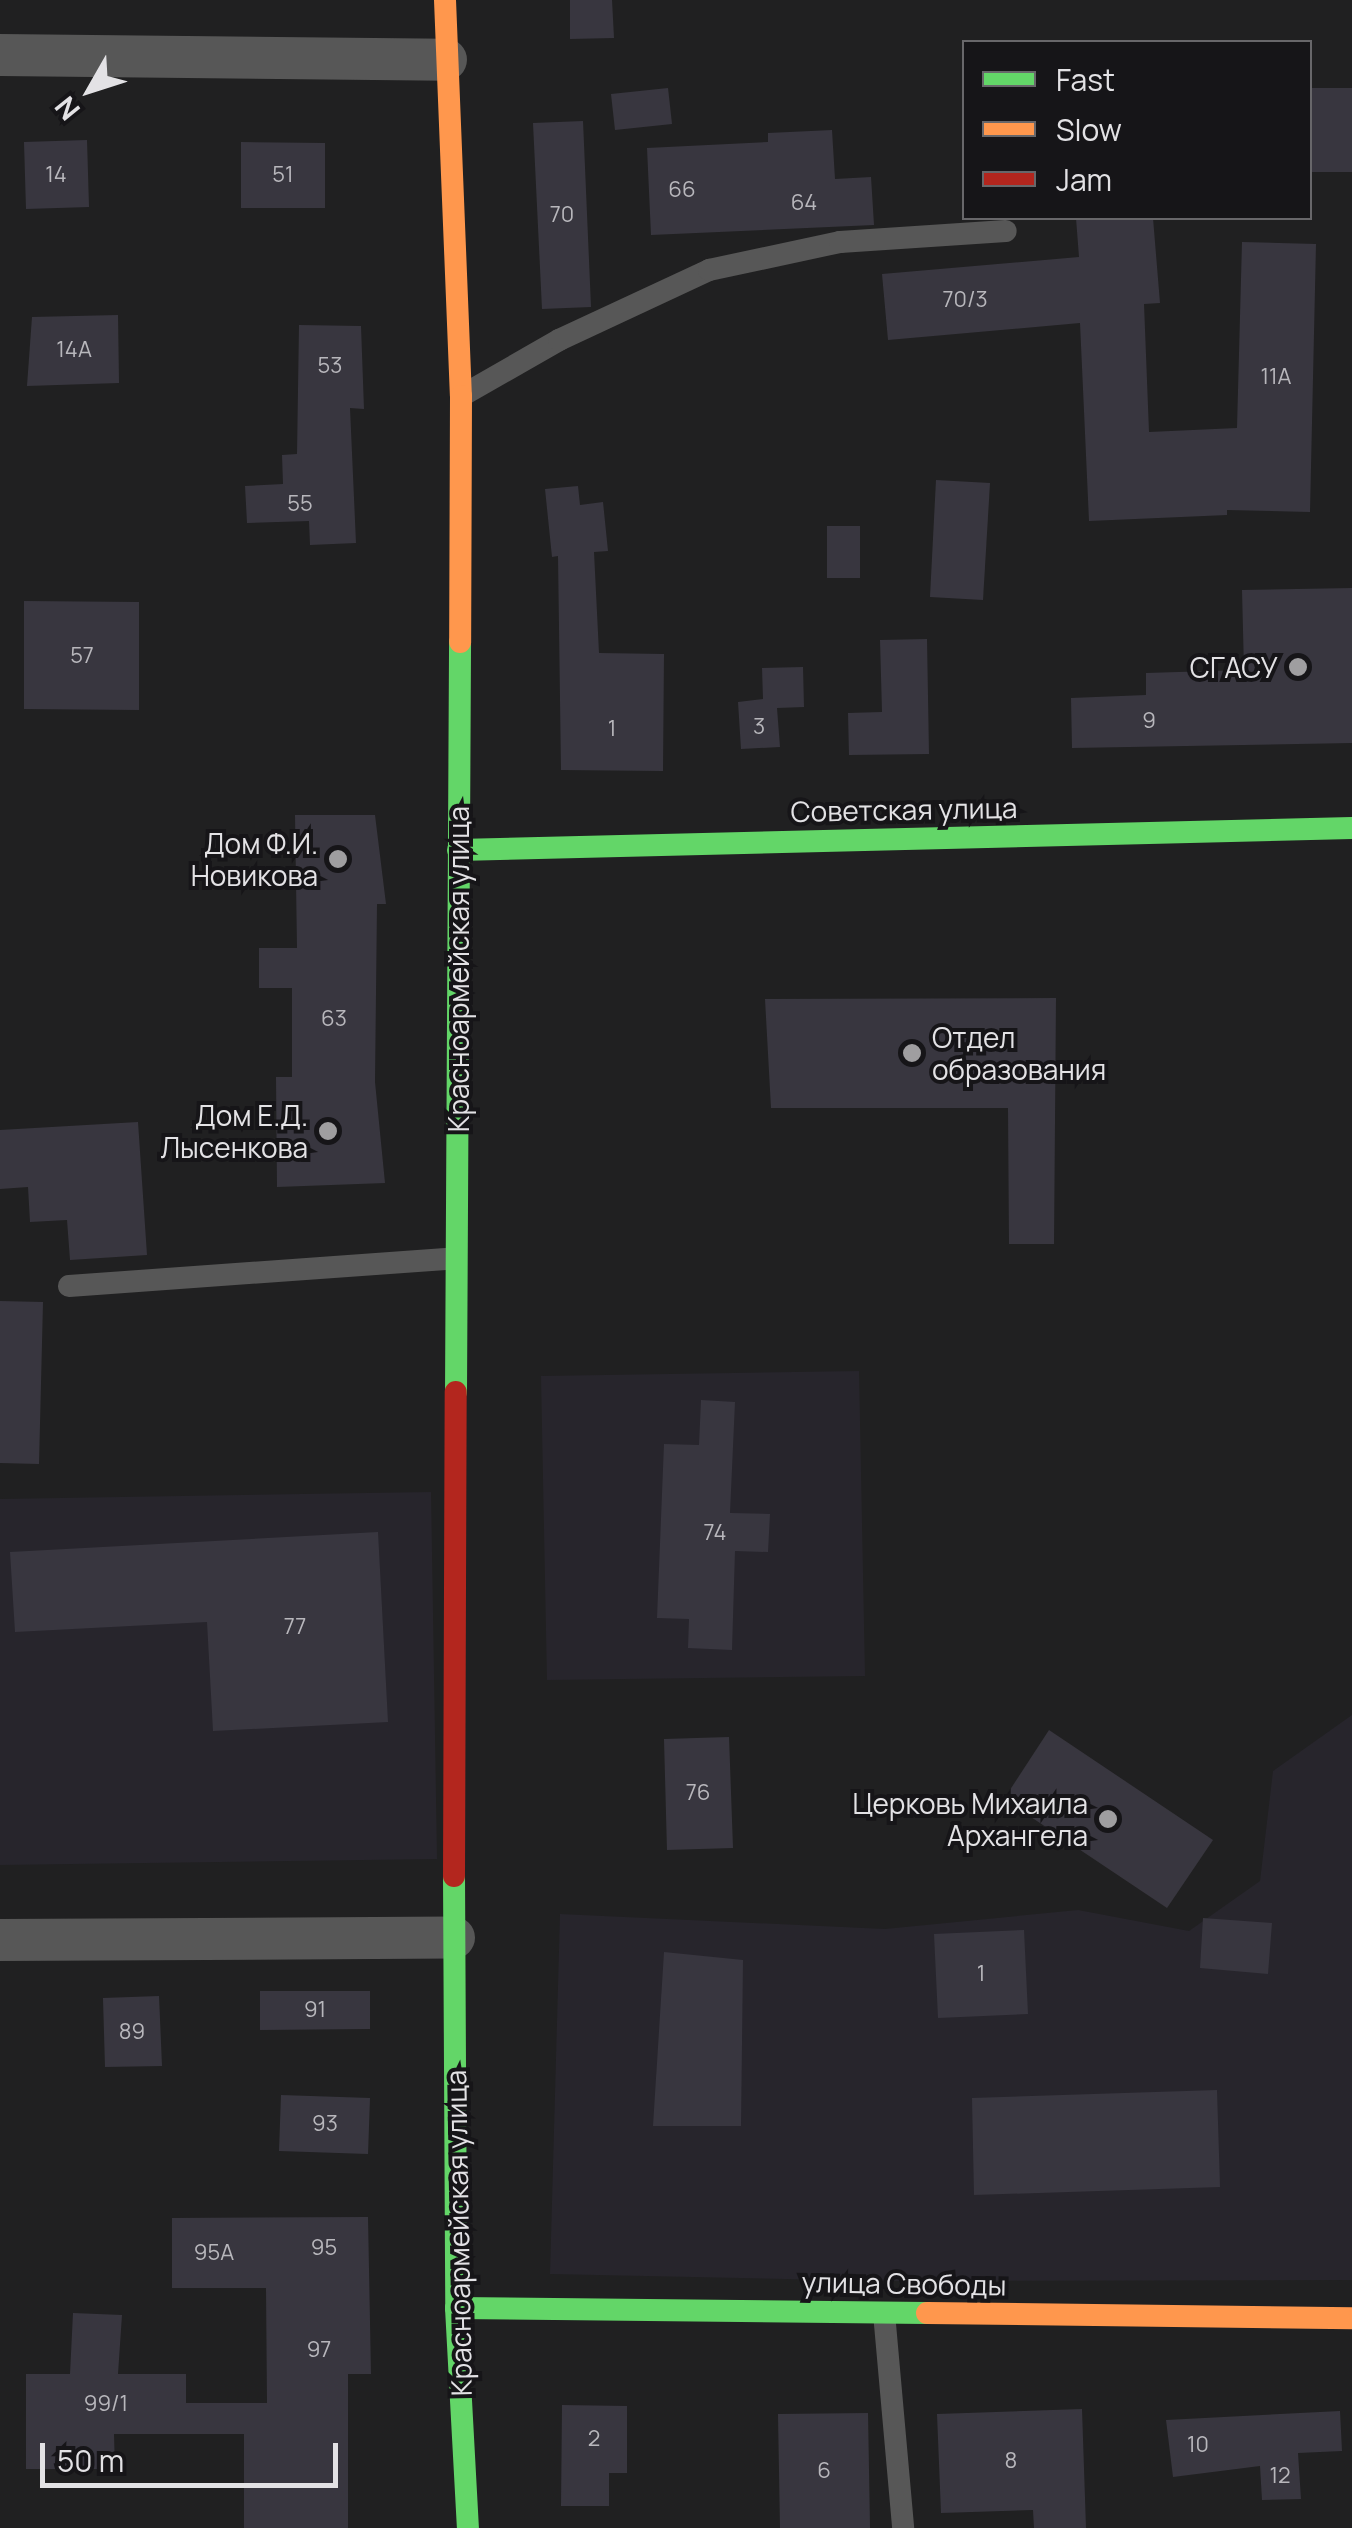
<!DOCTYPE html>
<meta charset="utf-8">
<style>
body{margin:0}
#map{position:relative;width:1352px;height:2528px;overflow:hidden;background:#202021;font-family:Manrope,sans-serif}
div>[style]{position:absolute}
.built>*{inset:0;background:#27252c}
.building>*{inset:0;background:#38363f}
.lane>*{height:22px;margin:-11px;padding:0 11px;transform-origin:11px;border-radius:11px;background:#575757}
.street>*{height:42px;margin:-21px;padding:0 21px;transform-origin:21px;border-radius:21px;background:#575757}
.fast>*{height:22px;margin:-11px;padding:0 11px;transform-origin:11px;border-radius:11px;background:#63d668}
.slow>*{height:22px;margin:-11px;padding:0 11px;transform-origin:11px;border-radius:11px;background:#ff974d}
.jam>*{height:22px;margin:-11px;padding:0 11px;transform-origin:11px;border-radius:11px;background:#b3261e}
.dots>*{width:28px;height:28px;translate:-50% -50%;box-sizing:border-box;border:5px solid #161518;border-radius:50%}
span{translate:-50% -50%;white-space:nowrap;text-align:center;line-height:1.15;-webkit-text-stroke:8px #161518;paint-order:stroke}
.number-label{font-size:22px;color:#b8b7bc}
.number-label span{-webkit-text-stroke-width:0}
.poi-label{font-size:28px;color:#e3e2e5}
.right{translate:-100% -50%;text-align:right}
.left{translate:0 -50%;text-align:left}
.street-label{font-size:28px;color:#e3e2e5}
.legend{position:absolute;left:962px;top:40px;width:350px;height:180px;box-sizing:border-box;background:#161518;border:2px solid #68676a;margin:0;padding:12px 18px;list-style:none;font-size:30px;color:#e3e2e5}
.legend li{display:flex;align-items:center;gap:20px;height:50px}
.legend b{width:50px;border:2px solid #68676a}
.north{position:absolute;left:40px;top:40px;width:100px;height:100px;-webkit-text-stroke:8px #161518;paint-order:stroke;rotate:231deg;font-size:28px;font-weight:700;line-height:40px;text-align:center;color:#e3e2e5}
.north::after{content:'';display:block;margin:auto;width:35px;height:45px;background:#e3e2e5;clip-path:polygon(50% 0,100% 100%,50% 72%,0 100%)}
.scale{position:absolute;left:40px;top:2443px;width:298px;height:45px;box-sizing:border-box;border:5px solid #e3e2e5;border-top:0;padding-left:12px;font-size:30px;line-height:35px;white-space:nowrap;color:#e3e2e5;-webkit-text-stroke:8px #161518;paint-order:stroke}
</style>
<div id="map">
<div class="built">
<i style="clip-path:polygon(859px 1371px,865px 1676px,547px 1680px,541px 1376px)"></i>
<i style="clip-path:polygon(431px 1492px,437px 1859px,0 1865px,0 1499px)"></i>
<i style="clip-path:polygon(1352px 1715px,1352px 2280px,881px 2281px,550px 2274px,560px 1914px,885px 1929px,1078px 1910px,1189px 1931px,1260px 1881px,1273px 1771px)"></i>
</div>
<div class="building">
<i style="clip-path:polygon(570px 0,612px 0,614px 38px,570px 39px)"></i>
<i style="clip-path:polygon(668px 88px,672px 124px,615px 130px,611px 94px)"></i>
<i style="clip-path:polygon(1310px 88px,1352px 88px,1352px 172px,1310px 172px)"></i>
<i style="clip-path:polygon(583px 121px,591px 307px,542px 309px,533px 123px)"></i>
<i style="clip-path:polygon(832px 130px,835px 179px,871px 177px,874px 225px,651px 235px,647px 148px,768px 142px,768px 133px)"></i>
<i style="clip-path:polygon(87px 140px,89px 207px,26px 209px,24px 142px)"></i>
<i style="clip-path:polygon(241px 142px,325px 143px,325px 208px,241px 208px)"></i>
<i style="clip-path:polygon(1076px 218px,1153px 218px,1160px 303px,1144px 304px,1149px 432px,1237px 428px,1242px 242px,1316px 244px,1310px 512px,1227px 510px,1227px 515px,1089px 521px,1080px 323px,888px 340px,882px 274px,1079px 257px)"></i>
<i style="clip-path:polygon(118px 315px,119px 383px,27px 386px,32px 317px)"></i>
<i style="clip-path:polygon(299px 325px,361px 326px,364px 409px,350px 408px,356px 543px,310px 545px,309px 521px,247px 523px,245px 486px,283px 484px,282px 455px,297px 454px)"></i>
<i style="clip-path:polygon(936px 480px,990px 483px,983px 600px,930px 597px)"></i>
<i style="clip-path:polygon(578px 486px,580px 505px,603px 502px,608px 551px,594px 552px,599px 653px,664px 654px,663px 771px,561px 770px,558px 556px,552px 557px,545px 489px)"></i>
<i style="clip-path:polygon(827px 526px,860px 526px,860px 578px,827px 578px)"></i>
<i style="clip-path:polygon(1352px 588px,1352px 743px,1072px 748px,1071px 698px,1146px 695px,1146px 673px,1244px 670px,1242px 590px)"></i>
<i style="clip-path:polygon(24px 601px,139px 602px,139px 710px,24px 709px)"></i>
<i style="clip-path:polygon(927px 639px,929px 754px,849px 755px,848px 713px,882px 712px,880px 640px)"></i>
<i style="clip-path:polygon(803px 667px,804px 707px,777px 708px,780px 747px,741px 749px,738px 702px,763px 699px,762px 668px)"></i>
<i style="clip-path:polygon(295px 815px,375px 815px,386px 904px,377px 904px,375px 1082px,385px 1183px,277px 1187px,276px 1077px,292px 1077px,292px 988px,259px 988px,259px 948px,297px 948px)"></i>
<i style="clip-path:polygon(1056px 998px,1054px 1244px,1009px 1244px,1008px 1108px,771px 1108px,765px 999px)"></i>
<i style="clip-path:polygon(138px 1122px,147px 1255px,70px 1260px,67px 1220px,30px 1222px,28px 1187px,0 1189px,0 1130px)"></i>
<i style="clip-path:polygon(0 1301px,43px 1302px,39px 1464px,0 1463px)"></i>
<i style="clip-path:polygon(701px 1400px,735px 1402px,730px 1513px,770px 1514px,768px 1552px,735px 1551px,732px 1650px,688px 1648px,689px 1619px,657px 1618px,664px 1444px,699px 1445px)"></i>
<i style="clip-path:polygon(378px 1532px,388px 1722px,213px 1731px,207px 1622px,15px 1632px,10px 1552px)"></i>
<i style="clip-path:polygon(1049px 1730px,1213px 1840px,1167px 1908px,1004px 1799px)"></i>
<i style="clip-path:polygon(729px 1737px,733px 1848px,667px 1850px,664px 1739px)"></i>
<i style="clip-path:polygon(1203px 1918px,1272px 1923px,1268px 1974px,1200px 1968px)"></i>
<i style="clip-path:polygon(1024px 1930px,1028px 2014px,938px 2018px,934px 1934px)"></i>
<i style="clip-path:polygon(664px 1952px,743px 1960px,741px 2126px,653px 2126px)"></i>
<i style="clip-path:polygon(260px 1991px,370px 1991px,370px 2029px,260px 2030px)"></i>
<i style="clip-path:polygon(159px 1996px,162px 2066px,105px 2067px,103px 1998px)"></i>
<i style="clip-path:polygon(1217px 2090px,1220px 2187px,974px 2195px,972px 2098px)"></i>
<i style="clip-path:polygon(281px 2095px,370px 2098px,368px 2154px,279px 2151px)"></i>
<i style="clip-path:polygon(368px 2217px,371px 2374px,348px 2374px,348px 2528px,244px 2528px,244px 2434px,114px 2434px,115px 2469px,26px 2469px,26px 2374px,70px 2374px,73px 2313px,122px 2315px,118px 2374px,186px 2374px,186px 2403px,267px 2403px,266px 2288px,172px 2288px,172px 2218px)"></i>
<i style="clip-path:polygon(562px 2405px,627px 2406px,627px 2473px,609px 2473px,609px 2506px,561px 2506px)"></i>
<i style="clip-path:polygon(1082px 2409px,1086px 2528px,1034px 2528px,1033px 2510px,941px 2513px,937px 2414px)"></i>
<i style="clip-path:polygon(1340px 2411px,1342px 2451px,1298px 2453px,1301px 2499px,1262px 2500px,1260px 2466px,1173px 2477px,1166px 2420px)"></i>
<i style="clip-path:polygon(868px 2413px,870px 2528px,780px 2528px,778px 2414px)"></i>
</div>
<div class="lane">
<i style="left:463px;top:395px;width:111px;rotate:-29.8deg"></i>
<i style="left:559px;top:340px;width:166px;rotate:-25deg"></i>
<i style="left:709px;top:270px;width:134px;rotate:-12.1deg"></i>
<i style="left:840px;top:242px;width:166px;rotate:-3.8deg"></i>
<i style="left:69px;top:1286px;width:388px;rotate:-4.1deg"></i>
<i style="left:884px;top:2313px;width:216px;rotate:84.9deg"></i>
</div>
<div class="street">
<i style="left:0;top:55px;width:446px;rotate:0.6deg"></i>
<i style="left:0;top:1940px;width:454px;rotate:-0.3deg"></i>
</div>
<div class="fast">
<i style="left:458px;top:850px;width:894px;rotate:-1.41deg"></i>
<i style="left:456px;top:1392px;width:750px;rotate:-89.69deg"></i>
<i style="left:454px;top:1876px;width:432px;rotate:89.7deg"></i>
<i style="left:456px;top:2308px;width:220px;rotate:86.9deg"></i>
<i style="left:456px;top:2308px;width:471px;rotate:0.6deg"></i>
</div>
<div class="slow">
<i style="left:445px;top:0;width:396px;rotate:87.7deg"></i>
<i style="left:461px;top:396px;width:246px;rotate:90.2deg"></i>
<i style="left:927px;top:2313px;width:425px;rotate:0.7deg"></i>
</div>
<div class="jam">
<i style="left:454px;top:1876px;width:484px;rotate:-89.8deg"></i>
</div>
<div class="dots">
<i style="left:1298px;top:667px;background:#9f9ea0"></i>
<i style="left:338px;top:859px;background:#9f9ea0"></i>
<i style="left:912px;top:1053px;background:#9f9ea0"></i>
<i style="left:328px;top:1131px;background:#9f9ea0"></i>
<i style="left:1108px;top:1819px;background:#9f9ea0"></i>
</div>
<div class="number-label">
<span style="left:56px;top:175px">14</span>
<span style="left:283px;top:175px">51</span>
<span style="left:682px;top:190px">66</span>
<span style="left:804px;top:203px">64</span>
<span style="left:562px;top:215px">70</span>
<span style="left:965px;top:300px">70/3</span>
<span style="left:74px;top:350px">14А</span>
<span style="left:330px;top:366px">53</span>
<span style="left:1276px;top:377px">11А</span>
<span style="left:300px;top:504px">55</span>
<span style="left:82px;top:656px">57</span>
<span style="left:1149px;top:721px">9</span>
<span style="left:759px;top:727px">3</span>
<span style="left:612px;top:729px">1</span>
<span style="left:334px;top:1019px">63</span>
<span style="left:715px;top:1533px">74</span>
<span style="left:295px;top:1627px">77</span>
<span style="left:698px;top:1793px">76</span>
<span style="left:981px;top:1974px">1</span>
<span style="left:315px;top:2010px">91</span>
<span style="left:132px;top:2032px">89</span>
<span style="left:325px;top:2124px">93</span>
<span style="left:324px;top:2248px">95</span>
<span style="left:214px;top:2253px">95А</span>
<span style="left:319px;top:2350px">97</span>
<span style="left:106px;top:2404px">99/1</span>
<span style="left:594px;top:2439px">2</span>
<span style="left:1198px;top:2445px">10</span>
<span style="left:1011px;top:2461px">8</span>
<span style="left:824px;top:2471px">6</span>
<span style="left:1280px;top:2476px">12</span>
</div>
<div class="poi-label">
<span class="right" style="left:1278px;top:667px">СГАСУ</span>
<span class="right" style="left:318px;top:859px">Дом Ф.И.<br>Новикова</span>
<span class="left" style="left:932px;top:1053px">Отдел<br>образования</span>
<span class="right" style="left:308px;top:1131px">Дом Е.Д.<br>Лысенкова</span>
<span class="right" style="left:1088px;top:1819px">Церковь Михаила<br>Архангела</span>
</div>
<div class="street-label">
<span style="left:904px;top:809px;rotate:-1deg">Советская улица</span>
<span style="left:458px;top:969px;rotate:-90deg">Красноармейская улица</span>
<span style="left:458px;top:2233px;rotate:-91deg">Красноармейская улица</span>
<span style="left:904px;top:2283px;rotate:1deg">улица Свободы</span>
</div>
<ul class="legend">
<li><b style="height:12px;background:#63d668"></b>Fast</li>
<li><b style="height:12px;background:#ff974d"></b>Slow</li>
<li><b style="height:12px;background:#b3261e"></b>Jam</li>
</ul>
<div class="north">N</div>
<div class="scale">50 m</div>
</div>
